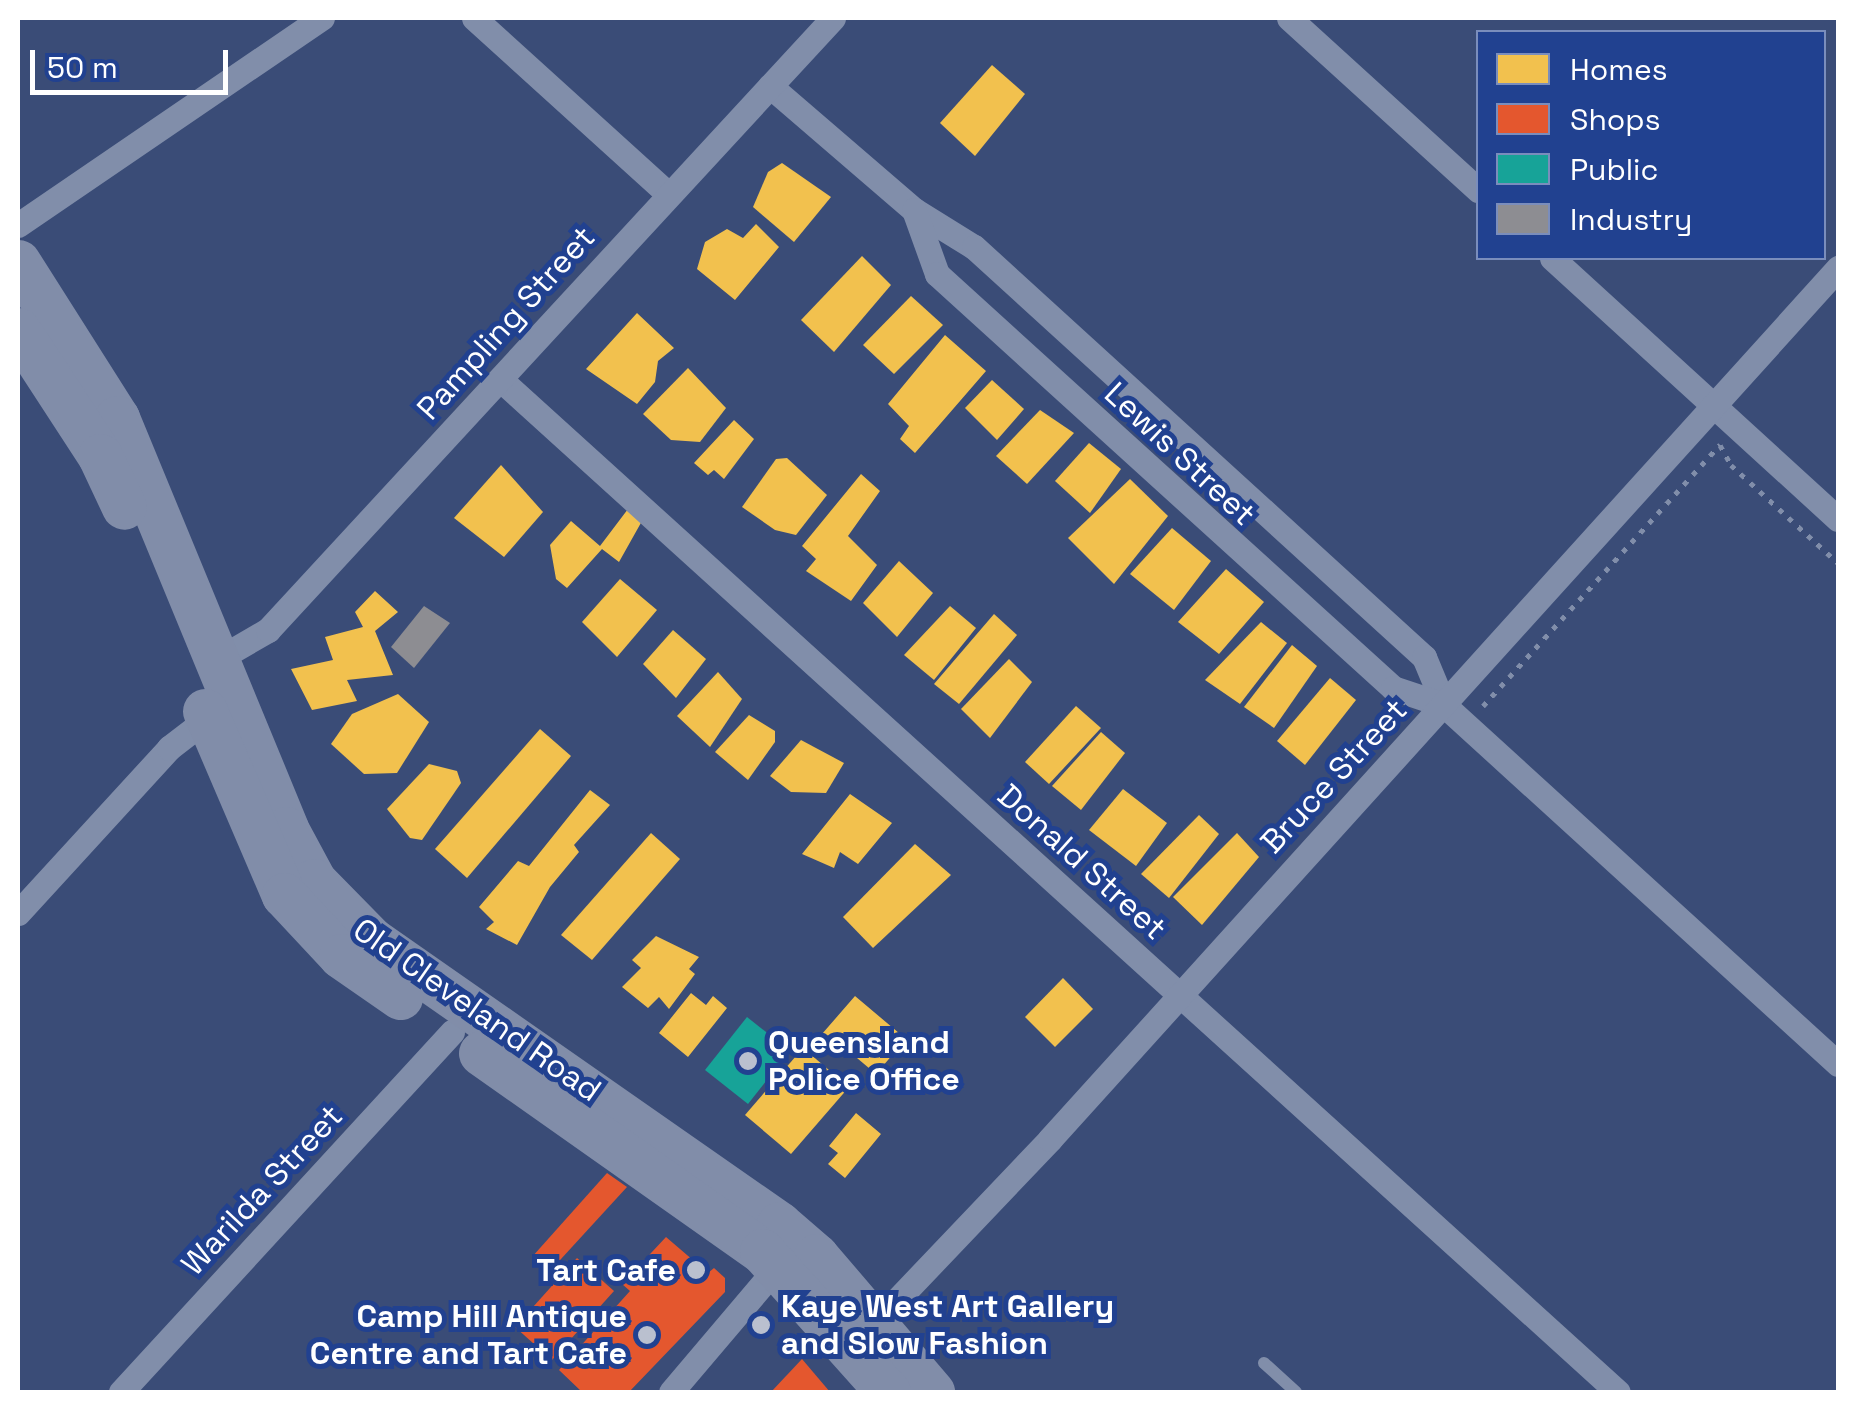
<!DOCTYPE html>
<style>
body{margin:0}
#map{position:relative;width:1856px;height:1410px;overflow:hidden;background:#3a4c77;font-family:"Space Grotesk",sans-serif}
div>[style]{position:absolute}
.homes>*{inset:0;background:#f2c14e}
.shops>*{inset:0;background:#e4572e}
.public>*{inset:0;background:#17a398}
.industry>*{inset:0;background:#8d8d92}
.path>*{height:5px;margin-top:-2.5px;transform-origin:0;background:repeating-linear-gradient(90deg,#818eaa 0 5px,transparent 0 13px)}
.lane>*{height:12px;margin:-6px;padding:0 6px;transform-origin:6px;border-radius:6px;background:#818eaa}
.street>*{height:25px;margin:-12.5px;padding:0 12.5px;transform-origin:12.5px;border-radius:12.5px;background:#818eaa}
.highway>*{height:45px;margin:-22.5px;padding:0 22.5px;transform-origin:22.5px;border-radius:22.5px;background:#818da9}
.dots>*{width:28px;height:28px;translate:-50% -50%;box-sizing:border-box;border:5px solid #214190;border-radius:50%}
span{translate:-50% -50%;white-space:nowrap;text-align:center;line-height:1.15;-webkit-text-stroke:10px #214190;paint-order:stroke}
.street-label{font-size:32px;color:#fff}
.poi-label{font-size:32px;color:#fff;font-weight:700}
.left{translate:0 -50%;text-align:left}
.right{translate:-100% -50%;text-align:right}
.frame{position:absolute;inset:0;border:20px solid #fff;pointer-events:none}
.legend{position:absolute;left:1476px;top:30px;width:350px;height:230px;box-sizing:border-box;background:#214190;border:2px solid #7a8dbc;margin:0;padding:12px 18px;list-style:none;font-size:30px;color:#fff}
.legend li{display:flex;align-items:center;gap:20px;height:50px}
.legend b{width:50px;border:2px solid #7a8dbc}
.scale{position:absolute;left:30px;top:50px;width:198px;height:45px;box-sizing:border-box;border:5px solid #fff;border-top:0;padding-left:12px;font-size:30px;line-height:35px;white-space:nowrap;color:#fff;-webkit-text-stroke:8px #214190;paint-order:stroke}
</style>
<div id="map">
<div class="homes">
<i style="clip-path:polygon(992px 65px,1025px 94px,975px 156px,940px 123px)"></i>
<i style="clip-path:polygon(782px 163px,831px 197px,794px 242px,753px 207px,768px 172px)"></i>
<i style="clip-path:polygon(756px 224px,779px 247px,735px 300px,697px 269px,705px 242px,727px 229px,743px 238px)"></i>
<i style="clip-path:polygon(862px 256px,891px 285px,834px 352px,801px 320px)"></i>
<i style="clip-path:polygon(911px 296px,943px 325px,894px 374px,863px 345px)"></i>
<i style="clip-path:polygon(637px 313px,674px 348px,658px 361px,655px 382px,637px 404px,586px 369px)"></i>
<i style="clip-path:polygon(945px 335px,986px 371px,915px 453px,900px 439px,909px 426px,888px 404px)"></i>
<i style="clip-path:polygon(688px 368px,726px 408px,700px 442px,671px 440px,643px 414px)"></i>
<i style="clip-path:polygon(992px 380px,1024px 409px,997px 440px,965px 408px)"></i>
<i style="clip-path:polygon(1040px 410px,1074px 433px,1027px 484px,996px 456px)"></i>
<i style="clip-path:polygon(734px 420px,754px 439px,724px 479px,714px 470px,708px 475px,694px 463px)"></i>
<i style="clip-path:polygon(1089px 443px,1121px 469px,1090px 513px,1055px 481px)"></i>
<i style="clip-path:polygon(787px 458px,827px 495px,796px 535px,775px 530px,742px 507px,776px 459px)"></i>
<i style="clip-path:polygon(501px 465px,543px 512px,504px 557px,454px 518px)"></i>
<i style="clip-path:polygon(861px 474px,880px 491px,848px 536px,877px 565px,851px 601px,806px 571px,816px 559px,802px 546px)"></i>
<i style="clip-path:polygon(1130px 479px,1168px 516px,1114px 584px,1068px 538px)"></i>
<i style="clip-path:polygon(628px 509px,642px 521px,619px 562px,602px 549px,567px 588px,556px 579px,550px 545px,571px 521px,600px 546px)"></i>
<i style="clip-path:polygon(1172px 528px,1211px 561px,1174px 610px,1130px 574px)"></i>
<i style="clip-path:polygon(899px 561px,933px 593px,897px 637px,863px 603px)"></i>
<i style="clip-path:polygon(1226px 569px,1264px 602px,1219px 654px,1178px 622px)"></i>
<i style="clip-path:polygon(620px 579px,657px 610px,617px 657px,582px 622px)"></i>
<i style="clip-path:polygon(375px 591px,398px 612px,375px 631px,393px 675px,347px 680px,357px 701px,312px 710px,291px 669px,333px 660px,325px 637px,363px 627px,355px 612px)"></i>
<i style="clip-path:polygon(950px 606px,976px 628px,934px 680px,904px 655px)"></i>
<i style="clip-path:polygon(994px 614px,1017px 635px,959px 704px,934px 684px)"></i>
<i style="clip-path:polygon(1261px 622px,1287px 643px,1240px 704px,1205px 680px)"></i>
<i style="clip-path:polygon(673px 630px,706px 659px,676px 698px,643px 664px)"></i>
<i style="clip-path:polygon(1292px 645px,1317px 666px,1274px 728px,1244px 707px)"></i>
<i style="clip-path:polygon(1009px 659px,1032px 682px,990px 738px,961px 709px)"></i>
<i style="clip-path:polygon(718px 672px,742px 699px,710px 747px,677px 716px)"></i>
<i style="clip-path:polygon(1330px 678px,1356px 700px,1305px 765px,1277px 741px)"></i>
<i style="clip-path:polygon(398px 694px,429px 722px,397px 773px,364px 774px,331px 744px,352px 714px)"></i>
<i style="clip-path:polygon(1076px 706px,1101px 728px,1049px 784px,1025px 762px)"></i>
<i style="clip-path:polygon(749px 715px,775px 731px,775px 742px,748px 780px,715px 752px)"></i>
<i style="clip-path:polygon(540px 729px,571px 756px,467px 878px,435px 849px)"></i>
<i style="clip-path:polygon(1101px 732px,1125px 753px,1081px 810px,1052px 786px)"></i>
<i style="clip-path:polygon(801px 740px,844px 763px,826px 793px,791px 792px,770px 776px)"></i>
<i style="clip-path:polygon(429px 764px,457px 771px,461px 783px,422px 840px,410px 838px,387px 809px)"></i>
<i style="clip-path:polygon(1123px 789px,1167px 823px,1136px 866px,1089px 830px)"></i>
<i style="clip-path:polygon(590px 790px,610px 805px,574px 845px,579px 852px,550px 887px,517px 945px,486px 929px,494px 922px,479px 907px,518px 861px,529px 866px)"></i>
<i style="clip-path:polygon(850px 794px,892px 823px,858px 864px,840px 852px,834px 868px,802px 854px)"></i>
<i style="clip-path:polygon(1199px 815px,1219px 834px,1169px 898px,1141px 874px)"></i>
<i style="clip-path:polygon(651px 833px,680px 859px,592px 960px,561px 935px)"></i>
<i style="clip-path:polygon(1237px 833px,1259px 857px,1202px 925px,1173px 897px)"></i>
<i style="clip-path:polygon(915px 844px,951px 875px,873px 948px,843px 917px)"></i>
<i style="clip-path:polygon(656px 936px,699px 957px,689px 969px,695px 974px,669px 1009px,659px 997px,648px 1008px,622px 987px,641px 968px,632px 960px)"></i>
<i style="clip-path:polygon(1063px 978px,1093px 1009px,1055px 1047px,1025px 1017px)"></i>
<i style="clip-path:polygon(691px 993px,706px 1005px,713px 996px,727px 1008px,688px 1057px,659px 1033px)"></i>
<i style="clip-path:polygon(855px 996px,906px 1039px,876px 1074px,857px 1058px,865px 1048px,852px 1037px,840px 1050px,822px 1034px)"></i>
<i style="clip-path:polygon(803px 1048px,849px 1087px,791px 1154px,745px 1115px)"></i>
<i style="clip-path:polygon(856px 1113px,881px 1134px,845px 1178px,828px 1164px,838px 1153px,829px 1146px)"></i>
</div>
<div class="shops">
<i style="clip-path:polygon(607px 1173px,627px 1187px,550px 1271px,532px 1257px)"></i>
<i style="clip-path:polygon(666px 1237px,708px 1273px,714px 1268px,725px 1278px,725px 1292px,629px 1392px,582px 1392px,559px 1370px,630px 1291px,622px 1284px)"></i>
<i style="clip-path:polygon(577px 1258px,614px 1291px,552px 1360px,515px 1327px)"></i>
<i style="clip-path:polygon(802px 1359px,830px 1392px,771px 1392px)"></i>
</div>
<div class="public">
<i style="clip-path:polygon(747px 1017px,790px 1051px,748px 1104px,705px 1070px)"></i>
</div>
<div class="industry">
<i style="clip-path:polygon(424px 606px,450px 623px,414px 668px,391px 647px)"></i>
</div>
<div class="path">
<i style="left:1483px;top:706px;width:353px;rotate:-47.8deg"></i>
<i style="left:1720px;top:445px;width:23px;rotate:61deg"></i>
<i style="left:1731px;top:465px;width:145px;rotate:42.5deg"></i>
</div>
<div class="lane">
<i style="left:1264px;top:1363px;width:43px;rotate:42.2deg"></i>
</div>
<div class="street">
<i style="left:474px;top:18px;width:261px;rotate:42.2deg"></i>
<i style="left:1289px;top:18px;width:256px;rotate:42.3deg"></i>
<i style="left:770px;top:86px;width:190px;rotate:40.7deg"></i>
<i style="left:914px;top:210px;width:70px;rotate:31.7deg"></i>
<i style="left:974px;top:247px;width:609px;rotate:42.34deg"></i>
<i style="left:1424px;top:657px;width:52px;rotate:67.4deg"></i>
<i style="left:914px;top:210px;width:68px;rotate:70.2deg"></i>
<i style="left:937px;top:274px;width:616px;rotate:42.24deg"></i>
<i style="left:1393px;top:688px;width:54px;rotate:18.4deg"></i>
<i style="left:1444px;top:705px;width:533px;rotate:42.34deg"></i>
<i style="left:18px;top:225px;width:368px;rotate:-34.3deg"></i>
<i style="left:1552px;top:258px;width:387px;rotate:42.4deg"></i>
<i style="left:501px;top:380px;width:1507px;rotate:42.18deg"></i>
<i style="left:218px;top:659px;width:58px;rotate:-30.1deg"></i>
<i style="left:268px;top:630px;width:833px;rotate:-47.29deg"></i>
<i style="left:18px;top:913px;width:224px;rotate:-47.5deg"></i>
<i style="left:169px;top:748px;width:49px;rotate:-37.6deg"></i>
<i style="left:875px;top:1323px;width:254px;rotate:-46.4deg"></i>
<i style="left:1050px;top:1139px;width:1175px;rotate:-47.86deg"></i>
<i style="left:121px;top:1392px;width:489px;rotate:-47.4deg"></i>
<i style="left:671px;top:1392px;width:165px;rotate:-49.7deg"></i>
</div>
<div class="highway">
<i style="left:18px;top:262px;width:185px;rotate:57.6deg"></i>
<i style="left:117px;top:418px;width:444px;rotate:67.6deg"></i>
<i style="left:286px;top:829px;width:59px;rotate:61.7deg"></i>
<i style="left:314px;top:881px;width:83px;rotate:45.5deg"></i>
<i style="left:372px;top:940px;width:496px;rotate:34.9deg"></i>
<i style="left:779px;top:1224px;width:49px;rotate:40.9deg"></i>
<i style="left:816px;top:1256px;width:179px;rotate:49.5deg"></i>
<i style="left:18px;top:330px;width:150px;rotate:56.9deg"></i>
<i style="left:100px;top:456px;width:56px;rotate:64.8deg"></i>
<i style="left:205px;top:711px;width:200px;rotate:66.8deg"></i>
<i style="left:284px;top:895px;width:83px;rotate:46.9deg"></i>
<i style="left:341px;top:956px;width:72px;rotate:34.8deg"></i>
<i style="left:481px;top:1053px;width:344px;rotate:35.2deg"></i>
<i style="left:762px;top:1251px;width:189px;rotate:48.2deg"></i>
</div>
<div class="dots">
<i style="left:748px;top:1061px;background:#bac0cf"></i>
<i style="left:696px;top:1270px;background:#bac0cf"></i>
<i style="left:761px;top:1325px;background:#bac0cf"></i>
<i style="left:647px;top:1335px;background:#bac0cf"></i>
</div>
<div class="street-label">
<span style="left:506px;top:323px;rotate:-48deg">Pampling Street</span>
<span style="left:1180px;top:454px;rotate:43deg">Lewis Street</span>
<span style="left:1334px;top:776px;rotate:-47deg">Bruce Street</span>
<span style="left:1082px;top:862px;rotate:42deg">Donald Street</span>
<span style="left:477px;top:1010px;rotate:35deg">Old Cleveland Road</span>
<span style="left:262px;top:1190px;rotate:-47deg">Warilda Street</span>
</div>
<div class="poi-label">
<span class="left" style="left:768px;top:1061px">Queensland<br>Police Office</span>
<span class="right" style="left:676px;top:1270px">Tart Cafe</span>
<span class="left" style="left:781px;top:1325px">Kaye West Art Gallery<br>and Slow Fashion</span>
<span class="right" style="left:627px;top:1335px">Camp Hill Antique<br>Centre and Tart Cafe</span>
</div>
<div class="frame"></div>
<ul class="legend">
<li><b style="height:28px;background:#f2c14e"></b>Homes</li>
<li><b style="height:28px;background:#e4572e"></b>Shops</li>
<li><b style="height:28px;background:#17a398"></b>Public</li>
<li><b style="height:28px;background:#8d8d92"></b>Industry</li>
</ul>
<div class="scale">50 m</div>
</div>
